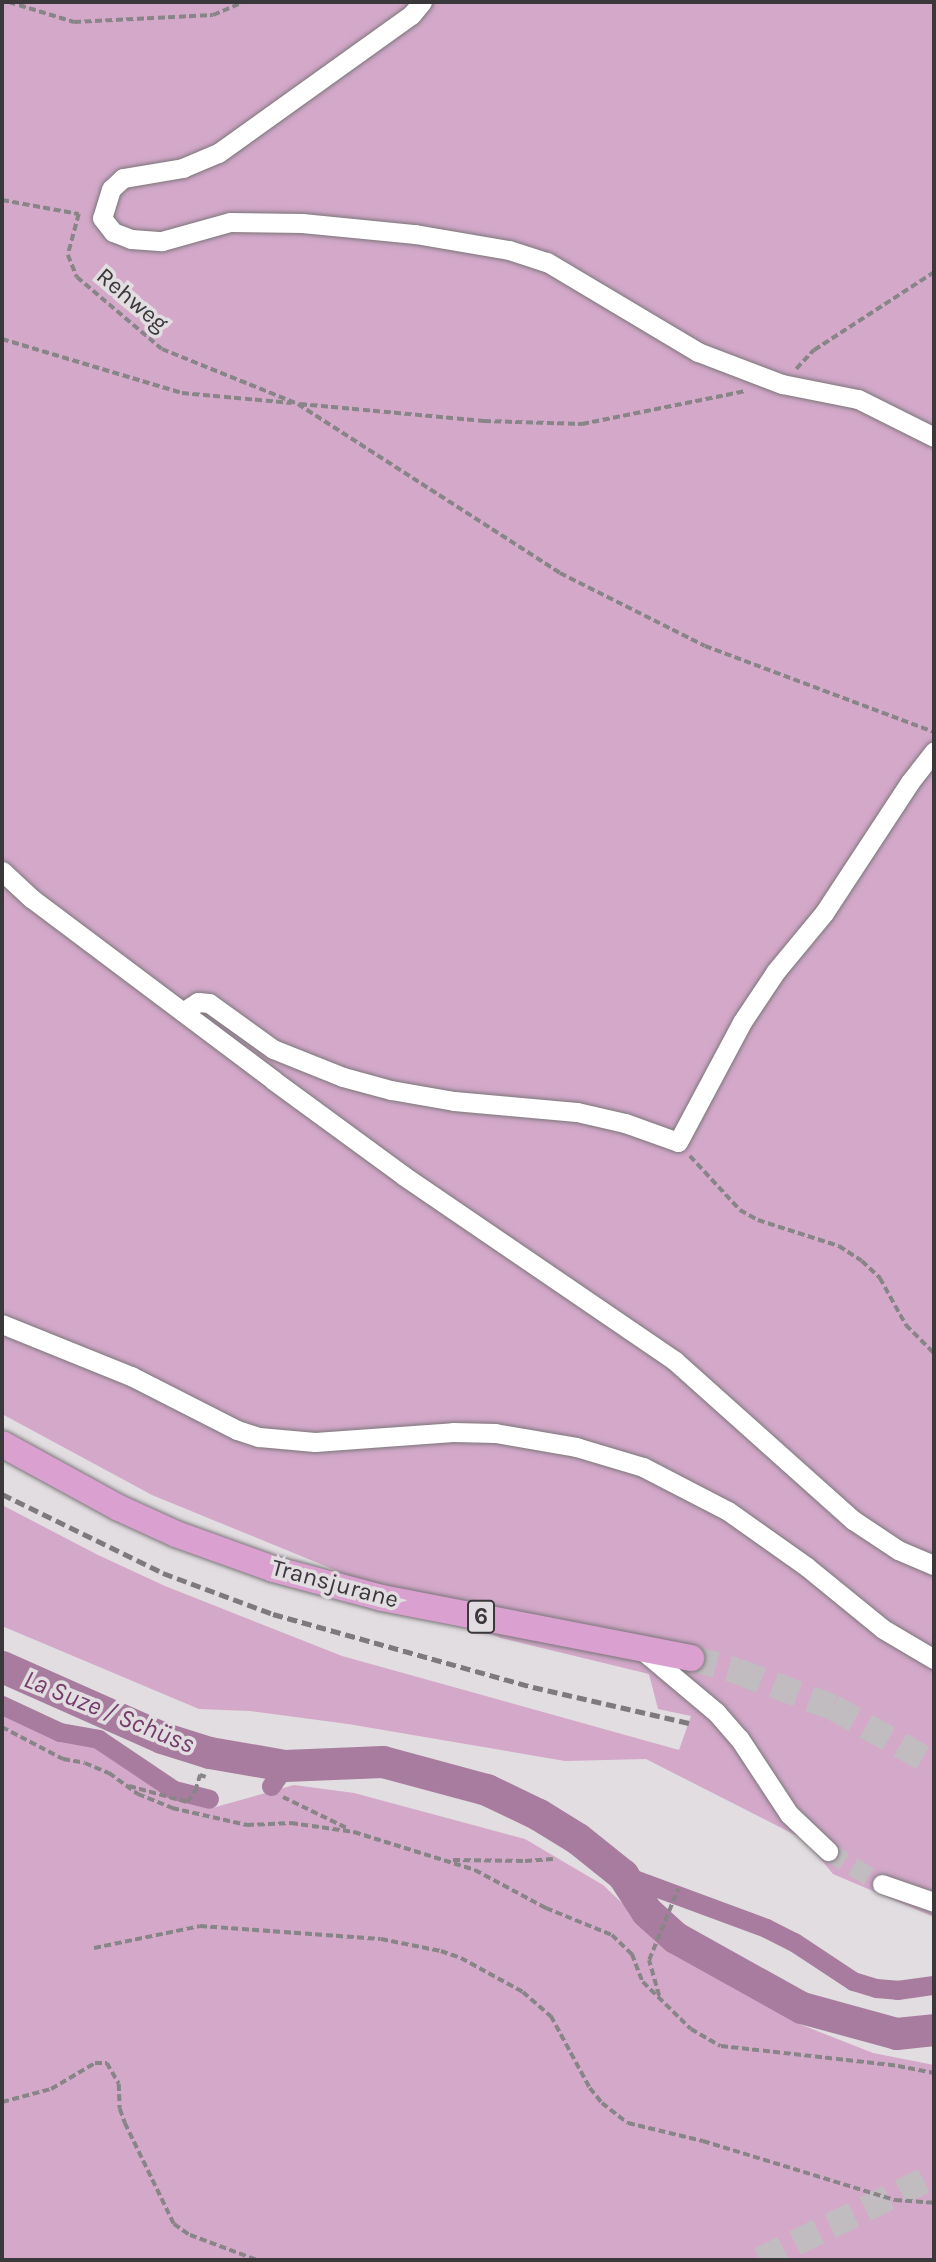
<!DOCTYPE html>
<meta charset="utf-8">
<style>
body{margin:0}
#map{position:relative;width:936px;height:2262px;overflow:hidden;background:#e1dde0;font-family:Karla,sans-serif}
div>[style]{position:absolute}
.green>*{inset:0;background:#d3a8c9}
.canal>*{height:19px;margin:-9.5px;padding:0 9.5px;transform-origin:9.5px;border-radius:9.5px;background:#a87c9e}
.river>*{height:32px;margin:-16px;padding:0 16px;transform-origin:16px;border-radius:16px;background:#a87c9e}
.minor-tunnel>*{height:19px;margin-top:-9.5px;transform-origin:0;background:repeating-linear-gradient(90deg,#c0bcbf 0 19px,transparent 0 29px)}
.major-tunnel>*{height:26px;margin-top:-13px;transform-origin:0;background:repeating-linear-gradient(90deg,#c0bcbf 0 26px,transparent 0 39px)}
.path>*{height:3.5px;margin-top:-1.75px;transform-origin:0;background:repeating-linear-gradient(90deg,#888588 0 7px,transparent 0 10.5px)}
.roads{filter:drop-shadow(0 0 2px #7a7679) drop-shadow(0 0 2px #7a7679)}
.minor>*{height:19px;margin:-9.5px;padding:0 9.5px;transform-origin:9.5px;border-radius:9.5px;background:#fff}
.major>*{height:26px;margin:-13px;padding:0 13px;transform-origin:13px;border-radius:13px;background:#daa1d0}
.rail>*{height:5px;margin-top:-2.5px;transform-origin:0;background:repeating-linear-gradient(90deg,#7d7a7d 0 10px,transparent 0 15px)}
span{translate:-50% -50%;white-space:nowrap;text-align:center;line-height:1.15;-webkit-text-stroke:7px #e1dde0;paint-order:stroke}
.shield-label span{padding:2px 5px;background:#e1dde0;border:2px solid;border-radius:5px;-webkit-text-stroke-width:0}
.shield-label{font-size:23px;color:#3a383a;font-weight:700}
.street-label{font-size:24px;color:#3a383a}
.water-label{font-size:26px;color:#763d6c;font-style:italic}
.frame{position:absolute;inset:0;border:4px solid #3a383a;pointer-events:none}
</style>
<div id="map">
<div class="green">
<i style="clip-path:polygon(2px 2px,934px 2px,934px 1917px,833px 1874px,805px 1840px,646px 1759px,565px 1761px,348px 1724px,250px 1711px,199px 1709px,2px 1626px,2px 1505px,98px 1555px,165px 1586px,342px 1656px,679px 1750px,691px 1716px,658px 1709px,649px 1674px,501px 1638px,152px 1495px,2px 1414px)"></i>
<i style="clip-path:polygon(2px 1703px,100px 1742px,164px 1791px,212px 1808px,294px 1785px,354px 1793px,525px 1839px,603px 1885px,645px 1925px,703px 1966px,802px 2025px,873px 2053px,934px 2065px,934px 2260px,2px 2260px)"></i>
</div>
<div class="canal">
<i style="left:2px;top:1705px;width:64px;rotate:25deg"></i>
<i style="left:60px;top:1732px;width:39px;rotate:10deg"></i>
<i style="left:98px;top:1739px;width:92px;rotate:33.9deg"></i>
<i style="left:174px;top:1790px;width:36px;rotate:14deg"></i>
<i style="left:271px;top:1786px;width:24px;rotate:-55deg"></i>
<i style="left:623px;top:1875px;width:153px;rotate:20.3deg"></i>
<i style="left:766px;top:1928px;width:31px;rotate:27deg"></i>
<i style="left:794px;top:1942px;width:71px;rotate:33.5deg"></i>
<i style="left:853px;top:1981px;width:24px;rotate:17deg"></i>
<i style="left:876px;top:1988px;width:21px;rotate:5deg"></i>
<i style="left:897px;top:1990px;width:37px;rotate:-8deg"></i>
</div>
<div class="river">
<i style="left:2px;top:1667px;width:175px;rotate:23.9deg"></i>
<i style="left:162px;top:1738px;width:50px;rotate:17.4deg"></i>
<i style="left:210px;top:1753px;width:76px;rotate:9.8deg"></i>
<i style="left:285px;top:1766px;width:98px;rotate:-2.3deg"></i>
<i style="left:383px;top:1762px;width:108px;rotate:15.1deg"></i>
<i style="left:487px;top:1790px;width:58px;rotate:25.7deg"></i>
<i style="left:539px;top:1815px;width:46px;rotate:31.6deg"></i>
<i style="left:578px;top:1839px;width:58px;rotate:38.7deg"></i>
<i style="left:623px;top:1875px;width:44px;rotate:57deg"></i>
<i style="left:647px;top:1912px;width:39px;rotate:42deg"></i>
<i style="left:676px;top:1938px;width:144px;rotate:29.1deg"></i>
<i style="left:802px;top:2008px;width:98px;rotate:15.3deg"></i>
<i style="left:897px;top:2034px;width:37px;rotate:-6deg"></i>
</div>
<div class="minor-tunnel">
<i style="left:828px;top:1851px;width:63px;rotate:31.4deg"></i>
</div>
<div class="major-tunnel">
<i style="left:691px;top:1658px;width:48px;rotate:15.8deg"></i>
<i style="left:737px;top:1671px;width:102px;rotate:20.8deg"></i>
<i style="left:832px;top:1707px;width:117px;rotate:29.2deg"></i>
<i style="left:760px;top:2260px;width:193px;rotate:-25.8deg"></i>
</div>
<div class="path">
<i style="left:9px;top:2px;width:68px;rotate:17.1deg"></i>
<i style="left:74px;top:22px;width:139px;rotate:-2.9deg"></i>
<i style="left:213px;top:15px;width:34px;rotate:-23deg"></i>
<i style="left:2px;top:200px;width:78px;rotate:10.3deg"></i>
<i style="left:79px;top:214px;width:42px;rotate:105deg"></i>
<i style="left:68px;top:255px;width:24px;rotate:68deg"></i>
<i style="left:77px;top:277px;width:111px;rotate:40.3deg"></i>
<i style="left:162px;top:349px;width:147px;rotate:22deg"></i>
<i style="left:298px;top:404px;width:312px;rotate:32.8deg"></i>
<i style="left:560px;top:573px;width:162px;rotate:26.7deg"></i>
<i style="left:705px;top:646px;width:245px;rotate:20.6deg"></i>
<i style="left:2px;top:339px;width:188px;rotate:16.7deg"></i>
<i style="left:182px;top:393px;width:110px;rotate:5.2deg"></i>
<i style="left:796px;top:369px;width:26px;rotate:-47deg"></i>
<i style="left:814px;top:350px;width:143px;rotate:-33deg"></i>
<i style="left:300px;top:404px;width:185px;rotate:5.3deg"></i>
<i style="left:484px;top:421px;width:98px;rotate:1.8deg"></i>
<i style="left:582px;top:424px;width:167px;rotate:-11.4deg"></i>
<i style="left:690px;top:1156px;width:74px;rotate:47.2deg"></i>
<i style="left:740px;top:1210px;width:21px;rotate:29deg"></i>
<i style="left:758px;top:1220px;width:85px;rotate:17.8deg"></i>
<i style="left:839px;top:1246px;width:27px;rotate:33deg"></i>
<i style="left:862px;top:1261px;width:25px;rotate:43deg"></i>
<i style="left:880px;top:1278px;width:54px;rotate:61deg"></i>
<i style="left:906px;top:1325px;width:40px;rotate:45deg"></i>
<i style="left:2px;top:1727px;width:69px;rotate:27.7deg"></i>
<i style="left:63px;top:1759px;width:22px;rotate:10deg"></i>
<i style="left:85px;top:1763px;width:26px;rotate:23deg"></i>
<i style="left:109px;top:1773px;width:36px;rotate:36deg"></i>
<i style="left:138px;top:1794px;width:37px;rotate:22deg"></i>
<i style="left:172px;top:1808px;width:77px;rotate:12.8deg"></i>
<i style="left:247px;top:1825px;width:44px;rotate:-2.6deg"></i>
<i style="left:291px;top:1823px;width:64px;rotate:8.1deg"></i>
<i style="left:354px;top:1832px;width:127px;rotate:17.4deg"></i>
<i style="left:475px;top:1870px;width:81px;rotate:28.2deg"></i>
<i style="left:546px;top:1908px;width:71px;rotate:22.2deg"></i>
<i style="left:612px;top:1935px;width:28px;rotate:44deg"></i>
<i style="left:632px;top:1954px;width:30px;rotate:69deg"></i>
<i style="left:643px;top:1982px;width:67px;rotate:44.4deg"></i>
<i style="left:691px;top:2029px;width:34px;rotate:30deg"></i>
<i style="left:721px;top:2046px;width:178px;rotate:6.4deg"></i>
<i style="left:898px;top:2066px;width:37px;rotate:11deg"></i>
<i style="left:129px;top:1786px;width:60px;rotate:15.4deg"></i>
<i style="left:187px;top:1802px;width:14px;rotate:-54deg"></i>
<i style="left:195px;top:1791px;width:17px;rotate:-73deg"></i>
<i style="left:200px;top:1775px;width:6px;rotate:18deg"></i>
<i style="left:283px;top:1797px;width:73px;rotate:25.9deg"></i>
<i style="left:453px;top:1860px;width:72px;rotate:0.8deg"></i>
<i style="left:525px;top:1861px;width:28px;rotate:-4deg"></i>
<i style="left:94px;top:1948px;width:108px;rotate:-11.7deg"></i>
<i style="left:200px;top:1926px;width:181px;rotate:4.1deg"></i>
<i style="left:381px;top:1939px;width:61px;rotate:11.3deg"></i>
<i style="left:441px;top:1951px;width:21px;rotate:19deg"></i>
<i style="left:461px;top:1958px;width:71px;rotate:28.7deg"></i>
<i style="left:523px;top:1992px;width:37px;rotate:41deg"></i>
<i style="left:551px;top:2016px;width:82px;rotate:61.6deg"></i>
<i style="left:590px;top:2088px;width:19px;rotate:51deg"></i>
<i style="left:602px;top:2103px;width:33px;rotate:38deg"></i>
<i style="left:628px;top:2123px;width:77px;rotate:13.5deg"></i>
<i style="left:703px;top:2141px;width:201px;rotate:17.1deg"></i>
<i style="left:895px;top:2200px;width:39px;rotate:4deg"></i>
<i style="left:659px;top:1996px;width:37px;rotate:-106deg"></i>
<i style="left:649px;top:1960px;width:77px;rotate:-67.8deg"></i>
<i style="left:2px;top:2102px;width:51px;rotate:-14.9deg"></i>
<i style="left:51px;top:2089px;width:51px;rotate:-30.6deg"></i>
<i style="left:95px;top:2063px;width:12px"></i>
<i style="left:107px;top:2063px;width:24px;rotate:60deg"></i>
<i style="left:119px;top:2084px;width:25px;rotate:88deg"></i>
<i style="left:120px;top:2109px;width:15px;rotate:70deg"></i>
<i style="left:125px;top:2123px;width:112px;rotate:64.1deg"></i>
<i style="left:174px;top:2224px;width:19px;rotate:35deg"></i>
<i style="left:190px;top:2235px;width:72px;rotate:20.5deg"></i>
</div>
<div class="roads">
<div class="minor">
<i style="left:422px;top:2px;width:17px;rotate:130deg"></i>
<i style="left:411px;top:15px;width:237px;rotate:144.4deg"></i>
<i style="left:218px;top:153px;width:38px;rotate:157deg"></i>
<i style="left:183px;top:168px;width:61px;rotate:170.5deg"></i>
<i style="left:123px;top:178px;width:16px;rotate:137deg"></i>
<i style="left:111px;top:189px;width:30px;rotate:107deg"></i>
<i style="left:102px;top:218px;width:18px;rotate:52deg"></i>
<i style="left:113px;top:232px;width:19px;rotate:21deg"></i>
<i style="left:131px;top:239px;width:31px;rotate:4deg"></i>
<i style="left:162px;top:241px;width:71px;rotate:-15.6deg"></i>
<i style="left:230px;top:222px;width:72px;rotate:0.8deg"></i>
<i style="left:302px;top:223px;width:114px;rotate:5.6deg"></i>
<i style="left:415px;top:234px;width:95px;rotate:9.7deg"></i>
<i style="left:509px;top:250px;width:40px;rotate:18deg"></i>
<i style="left:547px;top:262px;width:176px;rotate:30.8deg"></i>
<i style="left:698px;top:352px;width:90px;rotate:20.9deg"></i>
<i style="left:782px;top:384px;width:77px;rotate:11.2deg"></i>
<i style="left:858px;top:399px;width:85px;rotate:26.6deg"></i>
<i style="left:2px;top:871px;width:40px;rotate:43deg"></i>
<i style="left:31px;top:898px;width:303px;rotate:36.9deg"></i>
<i style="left:273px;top:1080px;width:162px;rotate:36.2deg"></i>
<i style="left:404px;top:1176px;width:328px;rotate:34.3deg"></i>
<i style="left:675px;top:1361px;width:239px;rotate:41.8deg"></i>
<i style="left:853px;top:1520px;width:54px;rotate:33.7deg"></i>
<i style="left:898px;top:1550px;width:39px;rotate:23deg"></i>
<i style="left:183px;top:1012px;width:18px;rotate:-34deg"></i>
<i style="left:198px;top:1002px;width:11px;rotate:5deg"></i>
<i style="left:209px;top:1003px;width:79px;rotate:35.7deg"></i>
<i style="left:273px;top:1049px;width:75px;rotate:21.8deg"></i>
<i style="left:343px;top:1077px;width:50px;rotate:15.2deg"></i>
<i style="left:391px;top:1090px;width:64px;rotate:9.9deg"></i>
<i style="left:454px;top:1101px;width:123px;rotate:5.1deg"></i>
<i style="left:577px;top:1112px;width:49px;rotate:12.9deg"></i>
<i style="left:625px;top:1123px;width:56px;rotate:19.7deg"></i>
<i style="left:678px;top:1142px;width:136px;rotate:-61.9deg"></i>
<i style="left:742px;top:1022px;width:61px;rotate:-56.3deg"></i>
<i style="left:776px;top:971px;width:75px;rotate:-50.4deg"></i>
<i style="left:824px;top:913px;width:157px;rotate:-56.7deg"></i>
<i style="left:910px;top:782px;width:39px;rotate:-52deg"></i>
<i style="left:2px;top:1324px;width:139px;rotate:22deg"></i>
<i style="left:131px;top:1376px;width:119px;rotate:27deg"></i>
<i style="left:237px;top:1430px;width:23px;rotate:18deg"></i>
<i style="left:259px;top:1437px;width:56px;rotate:5.1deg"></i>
<i style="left:315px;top:1442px;width:138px;rotate:-4.1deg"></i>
<i style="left:453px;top:1432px;width:42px;rotate:1.4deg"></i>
<i style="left:495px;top:1433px;width:82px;rotate:9.8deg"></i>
<i style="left:576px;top:1447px;width:70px;rotate:16.6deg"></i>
<i style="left:643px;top:1467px;width:96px;rotate:27.4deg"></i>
<i style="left:728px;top:1511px;width:97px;rotate:35.3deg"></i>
<i style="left:807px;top:1567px;width:98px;rotate:39.2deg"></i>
<i style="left:883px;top:1629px;width:59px;rotate:30.5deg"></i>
<i style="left:642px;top:1650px;width:97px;rotate:40deg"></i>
<i style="left:716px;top:1712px;width:35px;rotate:49deg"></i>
<i style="left:739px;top:1738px;width:91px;rotate:56.7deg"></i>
<i style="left:789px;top:1814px;width:54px;rotate:43.5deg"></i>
<i style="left:882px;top:1884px;width:55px;rotate:19.1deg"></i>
</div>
<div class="major">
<i style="left:2px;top:1444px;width:133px;rotate:28.7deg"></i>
<i style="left:119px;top:1508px;width:63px;rotate:24.5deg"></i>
<i style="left:176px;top:1534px;width:103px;rotate:19.8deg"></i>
<i style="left:273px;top:1569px;width:113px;rotate:14.9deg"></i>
<i style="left:382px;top:1598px;width:315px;rotate:11deg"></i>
</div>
</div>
<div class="rail">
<i style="left:2px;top:1494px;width:179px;rotate:26.1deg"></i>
<i style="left:163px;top:1573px;width:117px;rotate:20.4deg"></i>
<i style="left:273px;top:1614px;width:270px;rotate:15.7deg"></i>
<i style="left:533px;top:1687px;width:160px;rotate:13deg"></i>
</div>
<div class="shield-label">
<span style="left:481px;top:1617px">6</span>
</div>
<div class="street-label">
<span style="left:132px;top:300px;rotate:40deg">Rehweg</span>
<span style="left:335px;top:1584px;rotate:15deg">Transjurane</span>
</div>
<div class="water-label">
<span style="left:109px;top:1712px;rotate:22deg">La Suze / Schüss</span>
</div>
<div class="frame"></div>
</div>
